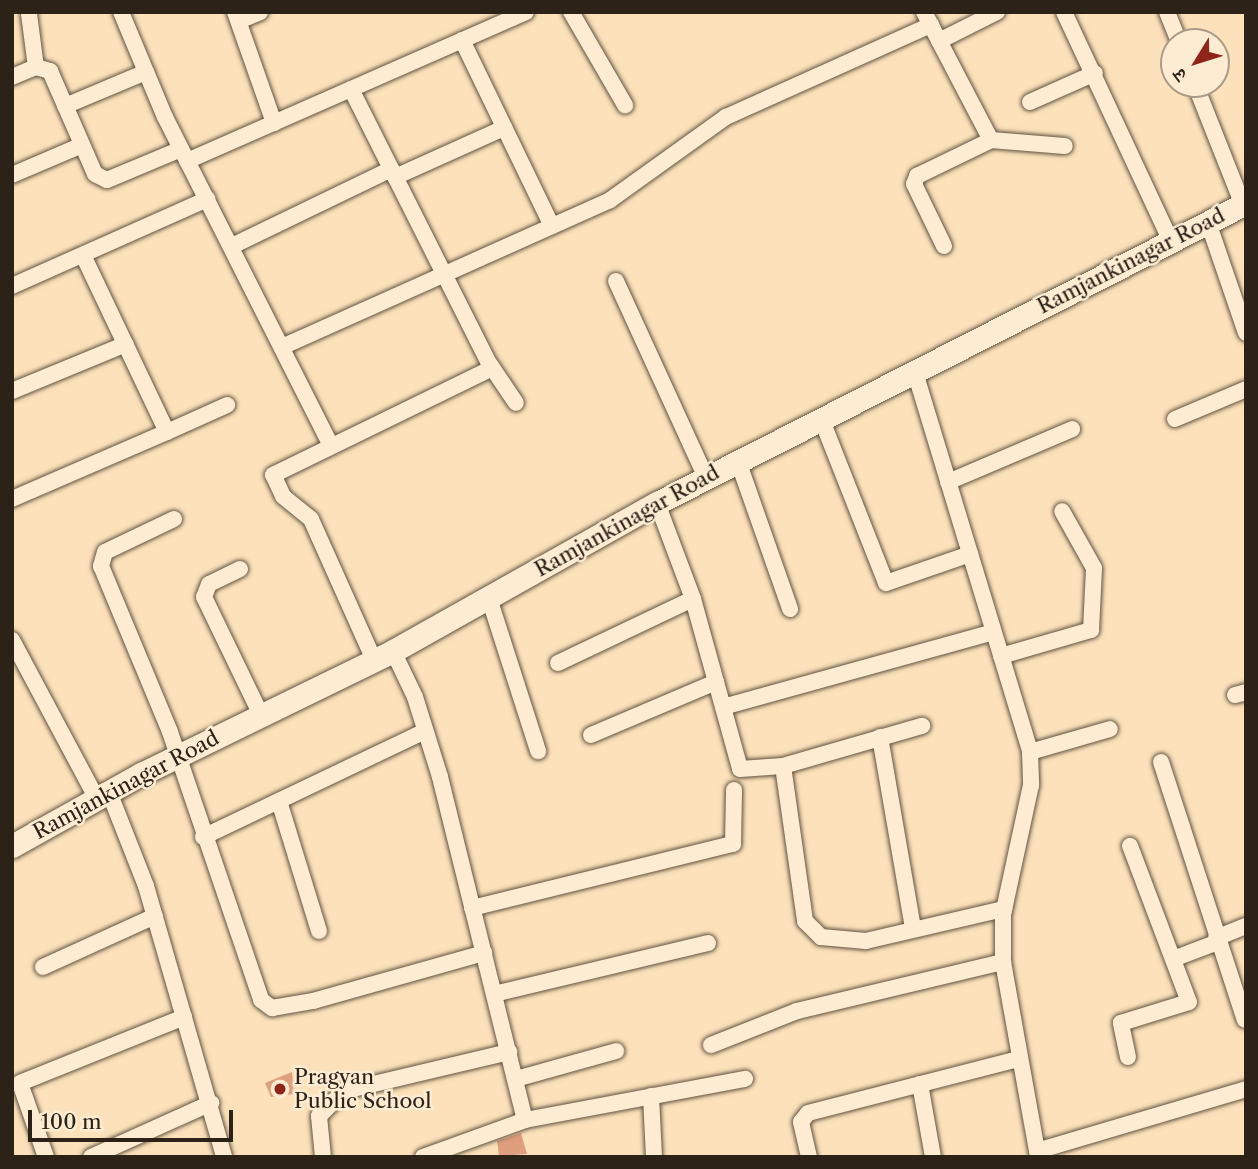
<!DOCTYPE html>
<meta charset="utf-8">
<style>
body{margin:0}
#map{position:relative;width:1258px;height:1169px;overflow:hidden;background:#fce1ba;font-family:"Libre Caslon Text","Noto Serif Devanagari",serif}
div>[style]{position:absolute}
.building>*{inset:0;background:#df9e7d}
.roads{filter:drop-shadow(0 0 2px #615240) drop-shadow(0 0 2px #615240)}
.street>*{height:16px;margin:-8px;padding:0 8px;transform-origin:8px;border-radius:8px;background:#fdecd2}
.secondary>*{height:23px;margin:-11.5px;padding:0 11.5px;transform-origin:11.5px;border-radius:11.5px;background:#fdecd2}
.dots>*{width:19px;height:19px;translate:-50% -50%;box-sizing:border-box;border:4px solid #fdecd2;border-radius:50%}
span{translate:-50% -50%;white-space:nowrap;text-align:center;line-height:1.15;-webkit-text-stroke:5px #fdecd2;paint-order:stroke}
.street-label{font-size:21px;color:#2d2218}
.poi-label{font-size:21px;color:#2d2218}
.left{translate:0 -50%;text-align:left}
.frame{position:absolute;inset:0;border:14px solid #2d2218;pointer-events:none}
.north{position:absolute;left:1160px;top:28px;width:70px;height:70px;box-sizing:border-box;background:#fdecd2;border:2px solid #aa9b88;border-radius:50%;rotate:232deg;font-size:19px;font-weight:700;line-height:28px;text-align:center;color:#2d2218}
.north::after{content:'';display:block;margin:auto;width:24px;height:32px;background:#8f2418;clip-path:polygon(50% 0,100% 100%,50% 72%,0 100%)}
.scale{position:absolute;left:28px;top:1110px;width:205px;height:32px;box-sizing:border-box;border:4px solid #2d2218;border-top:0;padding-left:9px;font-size:21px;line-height:24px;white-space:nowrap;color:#2d2218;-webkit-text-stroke:5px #fdecd2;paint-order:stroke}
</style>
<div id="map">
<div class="building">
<i style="clip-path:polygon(292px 1072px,294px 1094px,271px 1097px,265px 1083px)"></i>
<i style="clip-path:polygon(521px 1133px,527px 1154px,499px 1156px,497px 1141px)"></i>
</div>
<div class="roads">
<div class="street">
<i style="left:121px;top:12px;width:114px;rotate:67.3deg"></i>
<i style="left:165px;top:117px;width:365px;rotate:63.2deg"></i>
<i style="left:235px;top:12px;width:118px;rotate:70.6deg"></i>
<i style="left:571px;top:12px;width:108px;rotate:59.9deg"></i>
<i style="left:924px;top:12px;width:144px;rotate:62.4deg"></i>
<i style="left:1064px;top:12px;width:253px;rotate:65deg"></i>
<i style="left:1167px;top:12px;width:32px;rotate:68deg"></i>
<i style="left:29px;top:14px;width:53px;rotate:82.5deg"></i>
<i style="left:239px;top:21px;width:23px;rotate:-23deg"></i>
<i style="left:462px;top:40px;width:202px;rotate:64.2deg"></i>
<i style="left:939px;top:41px;width:65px;rotate:-26.6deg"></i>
<i style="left:12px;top:77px;width:26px;rotate:-23deg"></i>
<i style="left:36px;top:67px;width:15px;rotate:16deg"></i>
<i style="left:50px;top:71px;width:112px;rotate:66.4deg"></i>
<i style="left:95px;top:174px;width:13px;rotate:27deg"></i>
<i style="left:107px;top:180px;width:80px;rotate:-22.7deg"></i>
<i style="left:1195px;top:84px;width:130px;rotate:68.4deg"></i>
<i style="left:351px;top:89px;width:307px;rotate:63.3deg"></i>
<i style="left:489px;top:363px;width:48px;rotate:56deg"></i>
<i style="left:1030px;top:102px;width:71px;rotate:-24deg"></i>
<i style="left:65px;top:106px;width:88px;rotate:-22.8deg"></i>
<i style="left:187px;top:161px;width:370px;rotate:-23.7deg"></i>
<i style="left:12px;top:175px;width:76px;rotate:-23.2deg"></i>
<i style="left:395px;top:177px;width:120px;rotate:-24.2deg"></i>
<i style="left:1208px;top:222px;width:117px;rotate:71.1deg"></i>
<i style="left:232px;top:246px;width:177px;rotate:-25.8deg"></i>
<i style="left:944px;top:246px;width:69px;rotate:-115.8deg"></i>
<i style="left:914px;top:184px;width:9px;rotate:-69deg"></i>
<i style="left:917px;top:176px;width:82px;rotate:-25.9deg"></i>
<i style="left:991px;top:140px;width:74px;rotate:4.6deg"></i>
<i style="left:616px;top:281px;width:217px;rotate:65.4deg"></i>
<i style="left:12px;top:286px;width:214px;rotate:-24deg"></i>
<i style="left:284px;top:346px;width:357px;rotate:-24.1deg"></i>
<i style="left:610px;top:200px;width:143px;rotate:-35.6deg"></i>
<i style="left:726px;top:117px;width:225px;rotate:-24.2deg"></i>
<i style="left:914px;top:369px;width:400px;rotate:73.1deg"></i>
<i style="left:1030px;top:752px;width:33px;rotate:88deg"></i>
<i style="left:1031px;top:785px;width:133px;rotate:102.2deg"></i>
<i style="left:1003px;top:915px;width:47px;rotate:90deg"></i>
<i style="left:1003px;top:962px;width:198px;rotate:79.8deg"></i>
<i style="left:12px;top:391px;width:123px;rotate:-22.4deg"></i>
<i style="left:821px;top:418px;width:177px;rotate:68.5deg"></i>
<i style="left:886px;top:583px;width:89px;rotate:-19deg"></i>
<i style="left:1175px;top:419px;width:77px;rotate:-22.9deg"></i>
<i style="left:167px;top:432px;width:66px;rotate:-24.2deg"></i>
<i style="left:738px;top:461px;width:157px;rotate:70.6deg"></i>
<i style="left:948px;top:482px;width:135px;rotate:-23.1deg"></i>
<i style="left:12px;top:499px;width:169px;rotate:-23.4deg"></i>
<i style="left:167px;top:432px;width:194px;rotate:-115.4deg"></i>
<i style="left:657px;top:503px;width:103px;rotate:69.4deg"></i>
<i style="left:693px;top:599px;width:176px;rotate:74.5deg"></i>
<i style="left:740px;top:769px;width:43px;rotate:-4deg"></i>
<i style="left:783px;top:766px;width:145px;rotate:-16.1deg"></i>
<i style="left:174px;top:519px;width:76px;rotate:154.4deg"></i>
<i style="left:105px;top:552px;width:15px;rotate:106deg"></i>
<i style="left:101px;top:566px;width:180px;rotate:67.4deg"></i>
<i style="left:170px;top:732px;width:283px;rotate:71.2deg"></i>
<i style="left:261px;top:1000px;width:14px;rotate:36deg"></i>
<i style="left:272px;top:1008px;width:42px;rotate:-9.7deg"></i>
<i style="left:313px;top:1001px;width:178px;rotate:-15.7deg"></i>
<i style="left:240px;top:569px;width:34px;rotate:154deg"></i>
<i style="left:209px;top:584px;width:14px;rotate:111deg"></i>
<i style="left:204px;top:597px;width:131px;rotate:64.2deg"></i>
<i style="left:489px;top:598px;width:161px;rotate:72.2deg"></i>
<i style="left:12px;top:640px;width:180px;rotate:61.9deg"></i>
<i style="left:393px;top:651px;width:51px;rotate:64.4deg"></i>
<i style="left:415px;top:697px;width:84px;rotate:72.6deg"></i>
<i style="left:440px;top:777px;width:353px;rotate:76.1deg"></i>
<i style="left:1001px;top:656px;width:94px;rotate:-16.1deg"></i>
<i style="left:1091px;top:630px;width:62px;rotate:-87.2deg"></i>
<i style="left:1094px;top:568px;width:65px;rotate:-119.3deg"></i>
<i style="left:374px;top:660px;width:154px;rotate:-114.1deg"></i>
<i style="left:311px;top:519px;width:36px;rotate:-141deg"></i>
<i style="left:283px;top:496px;width:23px;rotate:-115deg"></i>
<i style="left:273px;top:475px;width:244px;rotate:-26deg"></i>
<i style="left:558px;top:663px;width:149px;rotate:-25.4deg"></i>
<i style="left:1235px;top:695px;width:11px;rotate:-15deg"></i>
<i style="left:723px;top:707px;width:280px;rotate:-15.5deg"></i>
<i style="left:591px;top:735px;width:136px;rotate:-23deg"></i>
<i style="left:880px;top:737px;width:194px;rotate:80.2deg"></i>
<i style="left:1030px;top:752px;width:83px;rotate:-16deg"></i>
<i style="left:1161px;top:762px;width:271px;rotate:72deg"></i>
<i style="left:783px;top:766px;width:157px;rotate:81.9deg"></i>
<i style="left:805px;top:921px;width:23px;rotate:45deg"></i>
<i style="left:821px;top:937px;width:45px;rotate:5.1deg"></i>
<i style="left:866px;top:941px;width:142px;rotate:-13.1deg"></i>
<i style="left:109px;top:792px;width:101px;rotate:68.5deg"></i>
<i style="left:146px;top:886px;width:282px;rotate:73.9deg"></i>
<i style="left:279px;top:801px;width:136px;rotate:72.9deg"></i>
<i style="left:203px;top:837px;width:246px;rotate:-25.5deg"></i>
<i style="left:472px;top:908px;width:269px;rotate:-13.8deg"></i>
<i style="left:733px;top:844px;width:54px;rotate:-88.9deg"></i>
<i style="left:1216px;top:938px;width:32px;rotate:-22deg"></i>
<i style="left:1173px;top:959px;width:48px;rotate:-20.7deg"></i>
<i style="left:43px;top:967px;width:123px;rotate:-24.5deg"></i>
<i style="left:494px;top:994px;width:220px;rotate:-13.4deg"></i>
<i style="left:711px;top:1045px;width:92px;rotate:-21.6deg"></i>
<i style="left:797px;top:1011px;width:212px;rotate:-13.4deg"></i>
<i style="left:1128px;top:1057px;width:35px;rotate:-102deg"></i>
<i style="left:1121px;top:1023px;width:71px;rotate:-17.2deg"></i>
<i style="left:1189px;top:1002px;width:167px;rotate:-110.7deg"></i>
<i style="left:516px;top:1079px;width:104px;rotate:-15.6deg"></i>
<i style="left:920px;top:1084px;width:74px;rotate:79.9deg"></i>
<i style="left:651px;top:1096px;width:61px;rotate:87.2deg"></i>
<i style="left:1037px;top:1151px;width:218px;rotate:-16.5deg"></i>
<i style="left:46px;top:1157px;width:78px;rotate:-109.4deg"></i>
<i style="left:20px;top:1083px;width:177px;rotate:-21.9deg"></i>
<i style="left:91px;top:1157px;width:132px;rotate:-24.2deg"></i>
<i style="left:323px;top:1157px;width:41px;rotate:-95.6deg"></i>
<i style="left:319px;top:1116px;width:35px;rotate:-45deg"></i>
<i style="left:344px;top:1091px;width:170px;rotate:-13.3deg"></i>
<i style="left:423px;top:1157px;width:109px;rotate:-19.9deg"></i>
<i style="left:525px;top:1120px;width:224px;rotate:-10.6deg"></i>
<i style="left:809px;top:1157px;width:36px;rotate:-103deg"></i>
<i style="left:801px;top:1122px;width:11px;rotate:-52deg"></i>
<i style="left:808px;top:1113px;width:217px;rotate:-14.4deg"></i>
</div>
<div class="secondary">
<i style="left:12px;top:846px;width:148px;rotate:-29.2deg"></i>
<i style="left:141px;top:774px;width:280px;rotate:-26deg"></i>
<i style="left:393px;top:651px;width:303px;rotate:-29.3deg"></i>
<i style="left:657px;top:503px;width:661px;rotate:-26.99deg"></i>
</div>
</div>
<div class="dots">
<i style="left:280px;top:1089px;background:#8f2418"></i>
</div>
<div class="street-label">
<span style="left:1131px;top:261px;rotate:-27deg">Ramjankinagar Road</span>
<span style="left:627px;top:521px;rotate:-29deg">Ramjankinagar Road</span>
<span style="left:126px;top:785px;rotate:-28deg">Ramjankinagar Road</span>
</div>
<div class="poi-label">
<span class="left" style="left:294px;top:1089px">Pragyan<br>Public School</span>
</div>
<div class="frame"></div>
<div class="north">उ</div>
<div class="scale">100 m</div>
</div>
